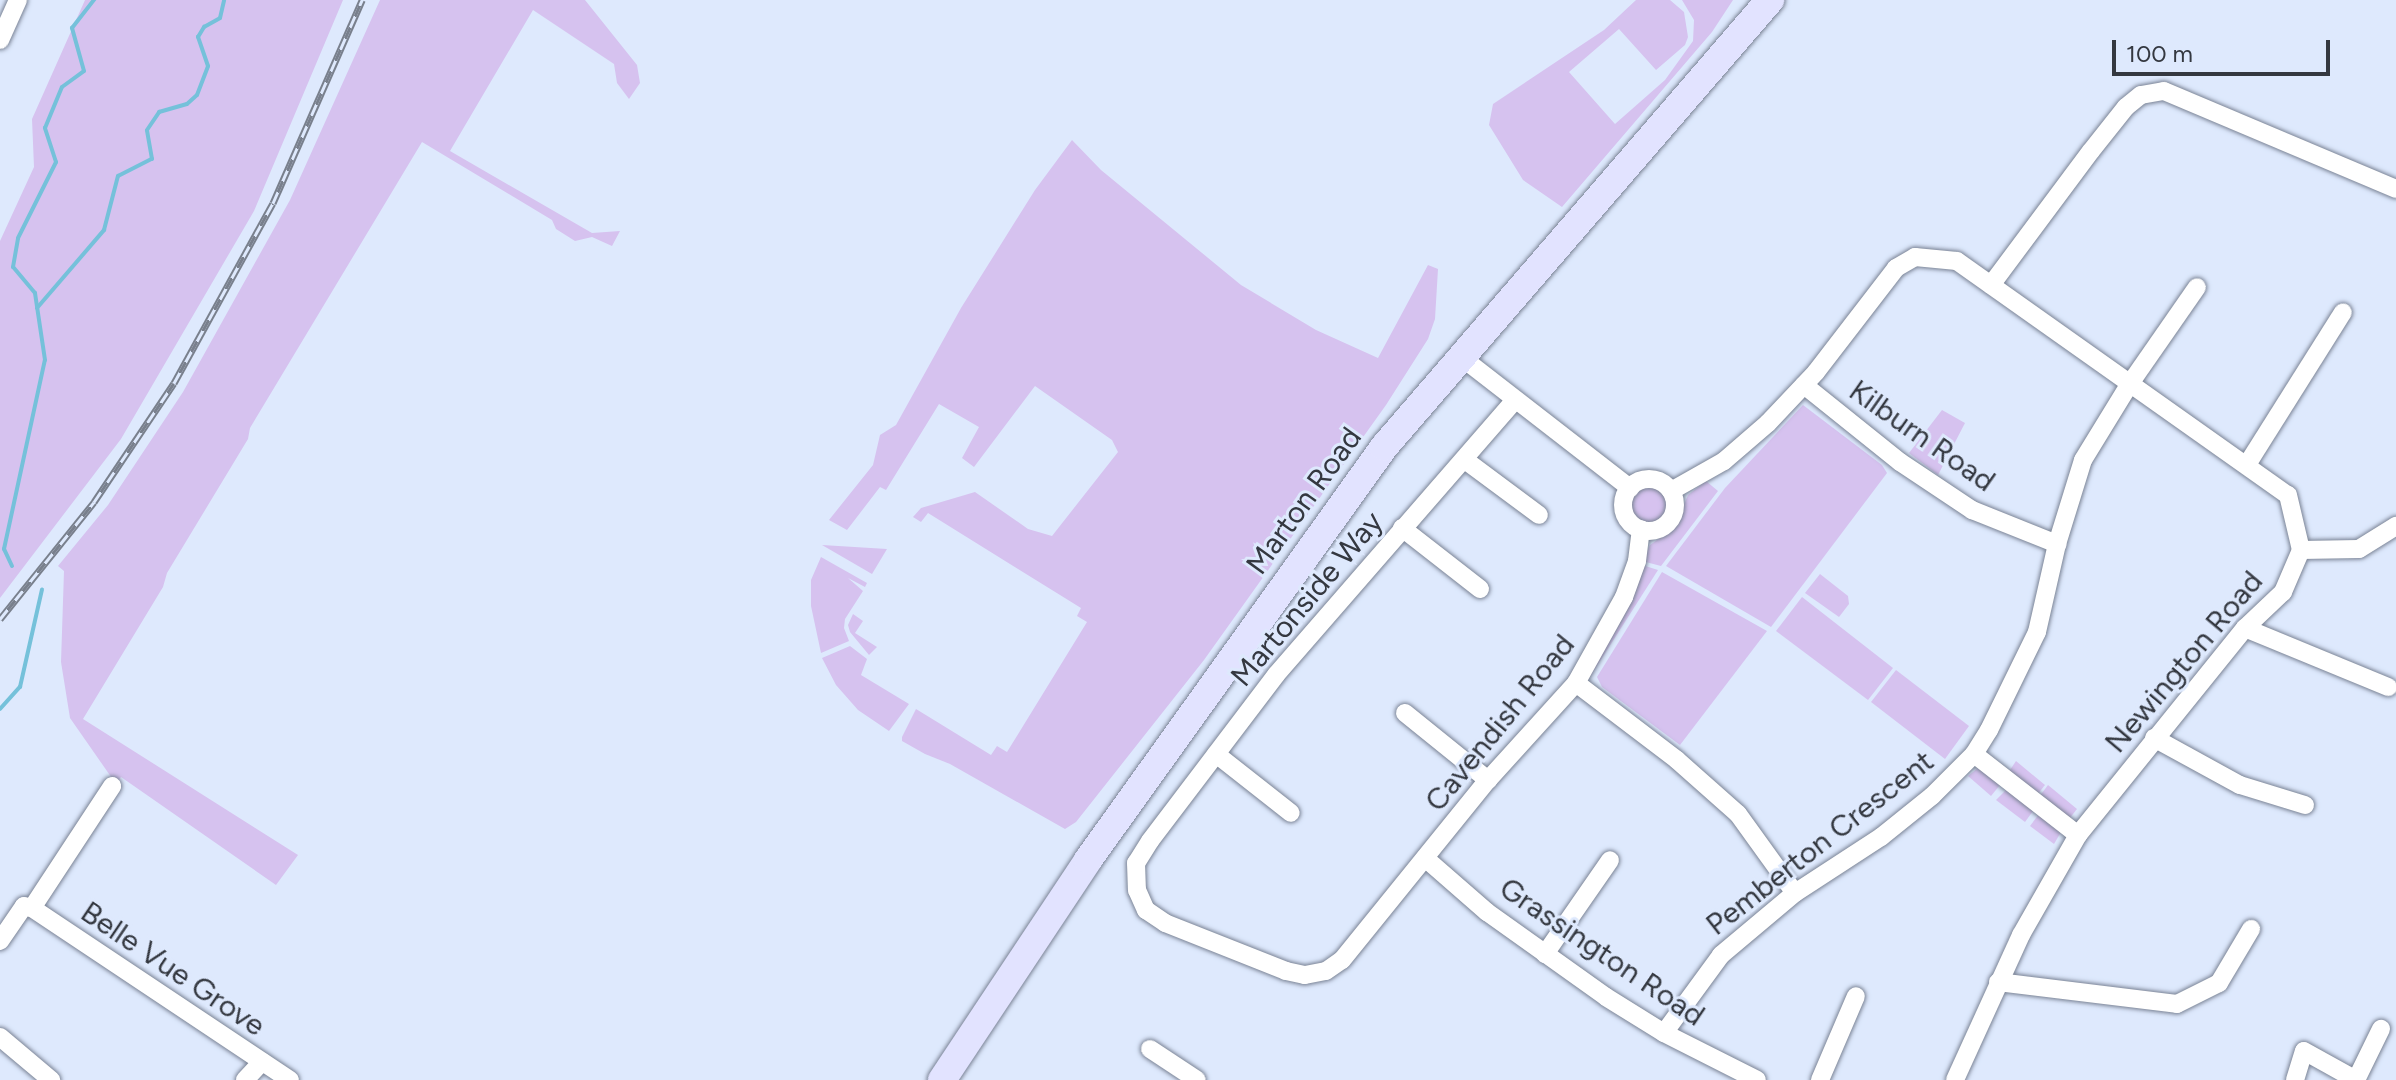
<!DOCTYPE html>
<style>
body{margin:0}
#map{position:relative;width:2396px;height:1080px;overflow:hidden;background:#dee9fd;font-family:Figtree,sans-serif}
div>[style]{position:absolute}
.green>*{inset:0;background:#d6c2ef}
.round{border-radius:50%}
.stream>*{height:4px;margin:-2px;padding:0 2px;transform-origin:2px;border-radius:2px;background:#75c1da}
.roads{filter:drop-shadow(0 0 2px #7a8395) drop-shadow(0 0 2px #7a8395)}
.minor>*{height:18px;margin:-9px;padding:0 9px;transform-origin:9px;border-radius:9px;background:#fff}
.minor>.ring{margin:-9px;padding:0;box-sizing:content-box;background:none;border:18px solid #fff;border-radius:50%}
.primary>*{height:28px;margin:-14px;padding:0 14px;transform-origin:14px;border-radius:14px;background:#e2e3ff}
.rail>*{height:7px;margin-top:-3.5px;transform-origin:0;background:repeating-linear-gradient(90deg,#dee9fd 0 12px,#79808d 0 24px);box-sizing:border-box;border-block:2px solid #79808d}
span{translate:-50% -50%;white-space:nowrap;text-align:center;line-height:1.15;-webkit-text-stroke:6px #dee9fd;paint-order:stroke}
.street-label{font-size:30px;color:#343840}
.scale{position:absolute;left:2112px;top:40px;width:218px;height:36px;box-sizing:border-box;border:4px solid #343840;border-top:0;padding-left:10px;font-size:24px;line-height:28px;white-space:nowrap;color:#343840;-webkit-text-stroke:6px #dee9fd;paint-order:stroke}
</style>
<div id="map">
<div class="green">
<i style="clip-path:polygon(85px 0,343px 0,254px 211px,121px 439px,0 598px,0 241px,34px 167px,32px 119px)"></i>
<i style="clip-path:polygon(380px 0,585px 0,637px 65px,640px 83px,629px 99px,617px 83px,614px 64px,533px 10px,450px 151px,592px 233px,620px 231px,612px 246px,592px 237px,575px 241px,556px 229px,552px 220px,422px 142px,250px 428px,248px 439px,167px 573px,163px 587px,83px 719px,298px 855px,276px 885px,121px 777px,116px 784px,70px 718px,61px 662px,64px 571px,58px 566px,108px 505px,183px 392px,290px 200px)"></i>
<i style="clip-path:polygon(1636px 0,1670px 0,1684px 12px,1688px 37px,1685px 45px,1656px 70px,1619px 29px,1569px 72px,1615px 124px,1665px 80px,1693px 41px,1694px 20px,1682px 0,1733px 0,1712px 32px,1562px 207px,1523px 180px,1489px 125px,1493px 104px,1604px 30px)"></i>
<i style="clip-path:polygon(1072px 140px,1101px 170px,1241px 285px,1316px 330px,1378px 358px,1428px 265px,1438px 269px,1435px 319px,1428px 339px,1386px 405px,1204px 660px,1076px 822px,1065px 829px,950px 764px,925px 754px,902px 741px,902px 737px,916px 709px,991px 755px,997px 746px,1007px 752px,1087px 622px,1077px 616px,1081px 608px,928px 513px,921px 522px,913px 517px,921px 508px,975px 492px,1028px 529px,1052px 536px,1118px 452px,1112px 440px,1035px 386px,974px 467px,962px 458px,979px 427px,939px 404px,886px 490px,880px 487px,847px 530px,829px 520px,873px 465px,880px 435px,896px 425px,961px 308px,1035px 190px)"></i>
<i style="clip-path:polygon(1803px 405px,1882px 465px,1887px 473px,1771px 627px,1666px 566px,1725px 488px)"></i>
<i style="clip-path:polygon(1942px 410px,1965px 423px,1938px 475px,1909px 453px)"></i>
<i style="clip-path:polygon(1706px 481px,1718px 491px,1661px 566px,1642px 561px,1650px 545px,1674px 528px,1688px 495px)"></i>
<i class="round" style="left:1630px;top:485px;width:38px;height:38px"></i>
<i style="clip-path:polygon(822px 545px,887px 549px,872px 574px)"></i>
<i style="clip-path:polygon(821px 557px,867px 583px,865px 587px,848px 578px,863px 591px,845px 619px,844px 628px,849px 641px,821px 653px,811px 606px,811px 580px)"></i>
<i style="clip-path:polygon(1642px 565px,1658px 570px,1588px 680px)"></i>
<i style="clip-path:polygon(1662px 572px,1767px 631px,1680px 745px,1602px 687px,1597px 677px)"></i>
<i style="clip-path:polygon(1820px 574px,1848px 596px,1849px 604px,1839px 617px,1805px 593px)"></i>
<i style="clip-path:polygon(1802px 597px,1893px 668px,1868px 700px,1776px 631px)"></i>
<i style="clip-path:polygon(853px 614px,863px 621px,855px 633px,877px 647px,869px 655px,850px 632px,848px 625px)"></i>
<i style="clip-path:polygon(850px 646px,867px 659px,861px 675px,909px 704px,889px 731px,858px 710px,836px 685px,822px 658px)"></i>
<i style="clip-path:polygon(1896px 670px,1969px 726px,1945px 759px,1871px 702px)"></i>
<i style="clip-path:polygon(2016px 761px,2045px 785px,2037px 795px,2008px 773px)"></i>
<i style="clip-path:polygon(1978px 768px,2000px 785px,1991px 796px,1968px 776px)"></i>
<i style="clip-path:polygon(2048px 785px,2077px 809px,2069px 819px,2039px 797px)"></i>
<i style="clip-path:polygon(2006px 790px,2033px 811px,2025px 822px,1996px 800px)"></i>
<i style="clip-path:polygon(2039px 814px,2061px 832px,2054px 844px,2030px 826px)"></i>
</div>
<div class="stream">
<i style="left:37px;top:308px;width:103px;rotate:-49.3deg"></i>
<i style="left:104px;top:230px;width:56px;rotate:-75.5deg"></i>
<i style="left:118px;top:176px;width:38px;rotate:-27deg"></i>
<i style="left:152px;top:159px;width:29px;rotate:-100deg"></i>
<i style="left:147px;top:130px;width:22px;rotate:-56deg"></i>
<i style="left:159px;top:112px;width:29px;rotate:-16deg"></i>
<i style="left:187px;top:104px;width:13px;rotate:-42deg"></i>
<i style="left:197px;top:95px;width:31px;rotate:-69deg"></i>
<i style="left:208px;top:66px;width:31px;rotate:-109deg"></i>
<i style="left:198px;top:37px;width:12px;rotate:-59deg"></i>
<i style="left:204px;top:27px;width:18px;rotate:-29deg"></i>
<i style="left:220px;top:18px;width:18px;rotate:-77deg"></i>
<i style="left:12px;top:566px;width:19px;rotate:-115deg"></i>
<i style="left:4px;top:549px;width:193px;rotate:-77.8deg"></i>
<i style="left:45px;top:360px;width:68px;rotate:-98.5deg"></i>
<i style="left:35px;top:293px;width:34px;rotate:-130deg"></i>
<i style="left:13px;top:267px;width:29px;rotate:-80deg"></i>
<i style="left:18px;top:238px;width:85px;rotate:-63.4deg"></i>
<i style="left:56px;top:162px;width:36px;rotate:-108deg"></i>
<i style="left:45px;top:128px;width:44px;rotate:-67.5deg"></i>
<i style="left:62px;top:87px;width:27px;rotate:-36deg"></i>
<i style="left:84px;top:71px;width:45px;rotate:-105.6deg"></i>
<i style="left:72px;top:28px;width:36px;rotate:-52deg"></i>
<i style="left:0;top:709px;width:30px;rotate:-48deg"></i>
<i style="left:20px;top:687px;width:100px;rotate:-77.3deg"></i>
</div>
<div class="roads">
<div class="minor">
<i style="left:0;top:40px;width:44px;rotate:-65.8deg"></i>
<i style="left:1991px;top:285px;width:167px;rotate:-53.3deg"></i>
<i style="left:2091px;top:151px;width:56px;rotate:-51.5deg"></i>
<i style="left:2126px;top:107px;width:19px;rotate:-39deg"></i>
<i style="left:2141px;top:95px;width:23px;rotate:-10deg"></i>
<i style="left:2164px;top:91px;width:252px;rotate:22.9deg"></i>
<i style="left:1461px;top:357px;width:214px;rotate:37.8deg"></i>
<i style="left:1804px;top:385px;width:123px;rotate:38.7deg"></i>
<i style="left:1900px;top:462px;width:87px;rotate:33.7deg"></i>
<i style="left:1972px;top:510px;width:92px;rotate:21.8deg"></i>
<i style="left:1515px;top:400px;width:364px;rotate:131deg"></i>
<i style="left:1276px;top:675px;width:208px;rotate:127.2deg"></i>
<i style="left:1150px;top:841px;width:26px;rotate:122deg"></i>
<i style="left:1136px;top:863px;width:27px;rotate:88deg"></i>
<i style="left:1137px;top:890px;width:22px;rotate:66deg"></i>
<i style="left:1146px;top:910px;width:23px;rotate:34deg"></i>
<i style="left:1165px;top:923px;width:130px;rotate:21.6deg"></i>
<i style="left:1286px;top:971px;width:19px;rotate:12deg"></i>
<i style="left:1305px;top:975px;width:21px;rotate:-11deg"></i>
<i style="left:1326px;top:971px;width:19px;rotate:-35deg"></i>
<i style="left:1342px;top:960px;width:232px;rotate:-51deg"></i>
<i style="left:1488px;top:780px;width:131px;rotate:-47.8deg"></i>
<i style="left:1576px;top:683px;width:98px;rotate:-60.8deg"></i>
<i style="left:1624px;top:597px;width:38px;rotate:-70deg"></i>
<i style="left:1637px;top:561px;width:32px;rotate:-83deg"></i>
<i style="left:1465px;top:460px;width:92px;rotate:36.6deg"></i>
<i style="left:2248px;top:463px;width:178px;rotate:-57.8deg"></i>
<i class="ring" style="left:1623px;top:479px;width:34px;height:34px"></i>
<i style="left:1671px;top:491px;width:61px;rotate:-29.5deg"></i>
<i style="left:1724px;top:461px;width:58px;rotate:-40.8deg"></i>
<i style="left:1768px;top:423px;width:70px;rotate:-46.7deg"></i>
<i style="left:1816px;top:372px;width:131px;rotate:-52.4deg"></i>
<i style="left:1896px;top:268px;width:22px;rotate:-30deg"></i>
<i style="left:1915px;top:257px;width:42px;rotate:5.4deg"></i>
<i style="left:1957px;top:261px;width:405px;rotate:35.3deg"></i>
<i style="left:2288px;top:495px;width:57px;rotate:76.7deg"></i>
<i style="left:2301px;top:550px;width:46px;rotate:113.2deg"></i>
<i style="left:2283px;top:592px;width:52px;rotate:136.5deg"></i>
<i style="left:2245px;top:628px;width:266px;rotate:128.9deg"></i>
<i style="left:2078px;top:835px;width:115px;rotate:119.7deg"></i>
<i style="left:2021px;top:935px;width:159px;rotate:114.5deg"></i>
<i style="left:1402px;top:528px;width:99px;rotate:38deg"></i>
<i style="left:2301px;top:550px;width:58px;rotate:-1deg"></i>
<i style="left:2359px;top:549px;width:44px;rotate:-31.9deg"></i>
<i style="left:2245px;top:628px;width:155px;rotate:22.4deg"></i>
<i style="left:1576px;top:683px;width:127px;rotate:37.3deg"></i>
<i style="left:1677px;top:760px;width:81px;rotate:41.5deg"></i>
<i style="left:1738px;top:814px;width:97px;rotate:54.2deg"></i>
<i style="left:1405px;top:713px;width:107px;rotate:38.9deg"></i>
<i style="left:2154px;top:738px;width:98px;rotate:28.7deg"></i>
<i style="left:2240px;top:785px;width:68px;rotate:17.1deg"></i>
<i style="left:1216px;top:754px;width:95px;rotate:38.2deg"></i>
<i style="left:1974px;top:754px;width:132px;rotate:37.9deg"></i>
<i style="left:1425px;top:858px;width:82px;rotate:41.1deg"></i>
<i style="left:1487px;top:912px;width:146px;rotate:35.5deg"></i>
<i style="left:1606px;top:997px;width:68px;rotate:31.8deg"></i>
<i style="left:1664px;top:1033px;width:104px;rotate:26.8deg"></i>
<i style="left:32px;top:908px;width:146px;rotate:-56.7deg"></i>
<i style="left:0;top:941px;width:42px;rotate:-55.6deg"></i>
<i style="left:24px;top:906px;width:8px;rotate:14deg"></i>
<i style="left:32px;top:908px;width:310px;rotate:33.7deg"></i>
<i style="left:1545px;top:954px;width:114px;rotate:-55.3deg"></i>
<i style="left:1998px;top:982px;width:180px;rotate:7deg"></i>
<i style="left:2177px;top:1004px;width:47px;rotate:-26.6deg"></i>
<i style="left:2219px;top:983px;width:63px;rotate:-59.3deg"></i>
<i style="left:1664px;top:1033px;width:97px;rotate:-53.8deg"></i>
<i style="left:1721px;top:955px;width:97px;rotate:-40deg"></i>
<i style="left:1795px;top:893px;width:103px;rotate:-33.1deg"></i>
<i style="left:1881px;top:837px;width:65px;rotate:-38.8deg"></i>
<i style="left:1932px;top:796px;width:59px;rotate:-45deg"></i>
<i style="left:1974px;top:754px;width:28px;rotate:-58deg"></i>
<i style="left:1989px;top:730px;width:109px;rotate:-63.9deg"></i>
<i style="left:2037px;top:632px;width:90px;rotate:-77.2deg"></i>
<i style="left:2057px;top:544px;width:88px;rotate:-72.8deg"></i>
<i style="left:2083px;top:460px;width:88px;rotate:-58.5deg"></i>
<i style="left:2129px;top:385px;width:119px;rotate:-55.2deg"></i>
<i style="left:0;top:1037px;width:67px;rotate:40.1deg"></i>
<i style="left:1150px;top:1049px;width:56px;rotate:33.4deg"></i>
<i style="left:245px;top:1080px;width:25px;rotate:-47deg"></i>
<i style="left:1820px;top:1080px;width:91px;rotate:-66.8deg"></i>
<i style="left:2295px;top:1080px;width:30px;rotate:-73deg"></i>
<i style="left:2304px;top:1051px;width:60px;rotate:29.1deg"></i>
<i style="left:2356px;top:1080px;width:57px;rotate:-63.9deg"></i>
</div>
<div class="primary">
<i style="left:942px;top:1080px;width:264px;rotate:-56.4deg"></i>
<i style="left:1088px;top:860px;width:508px;rotate:-54.37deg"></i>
<i style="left:1384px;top:447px;width:591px;rotate:-49.19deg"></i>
</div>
</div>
<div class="rail">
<i style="left:0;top:619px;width:150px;rotate:-51.2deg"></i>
<i style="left:94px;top:502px;width:143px;rotate:-56.1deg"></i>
<i style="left:174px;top:383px;width:205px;rotate:-61.2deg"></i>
<i style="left:273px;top:203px;width:222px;rotate:-66.3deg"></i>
</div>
<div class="street-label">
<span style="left:1922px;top:436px;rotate:35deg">Kilburn Road</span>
<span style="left:1304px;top:501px;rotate:-54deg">Marton Road</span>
<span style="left:1307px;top:599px;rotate:-50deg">Martonside Way</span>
<span style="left:2184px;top:662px;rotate:-50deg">Newington Road</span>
<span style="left:1500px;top:723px;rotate:-51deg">Cavendish Road</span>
<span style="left:1820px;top:843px;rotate:-38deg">Pemberton Crescent</span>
<span style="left:1602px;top:952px;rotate:34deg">Grassington Road</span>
<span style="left:173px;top:969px;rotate:34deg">Belle Vue Grove</span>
</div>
<div class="scale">100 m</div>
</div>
